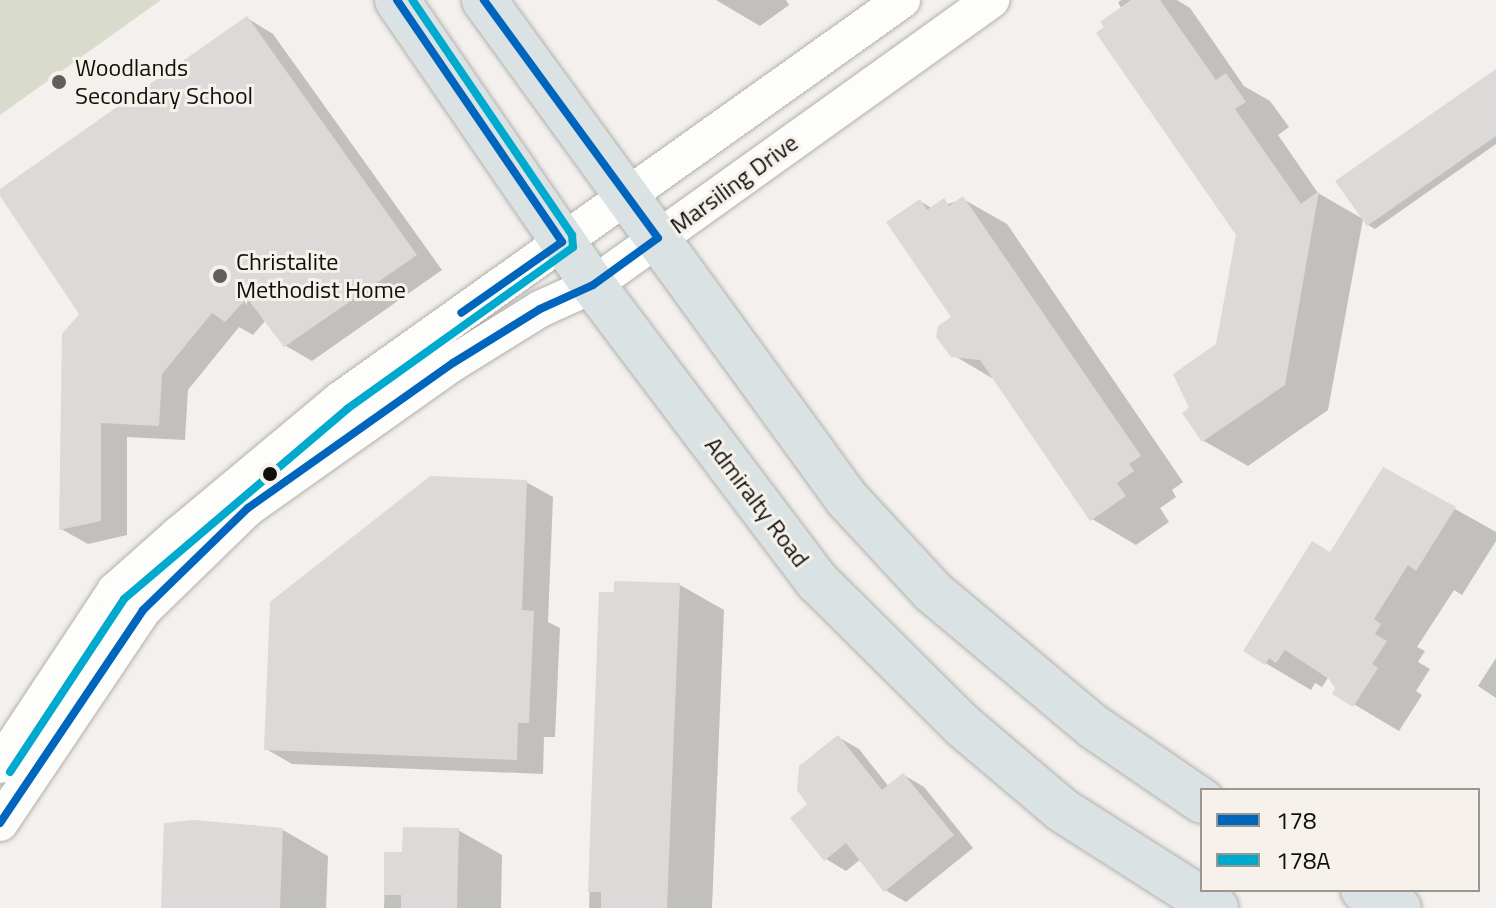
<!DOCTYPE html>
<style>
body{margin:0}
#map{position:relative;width:1496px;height:908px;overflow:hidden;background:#f3f0ed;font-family:"Titillium Web",sans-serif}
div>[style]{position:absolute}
.green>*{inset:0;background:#d9dccc}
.shadow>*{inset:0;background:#0003}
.building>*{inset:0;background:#dcd9d8}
.roads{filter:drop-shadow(0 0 2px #b2b0ad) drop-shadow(0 0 2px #b2b0ad)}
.street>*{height:36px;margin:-18px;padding:0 18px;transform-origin:18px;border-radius:18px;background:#fdfdfc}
.primary>*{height:44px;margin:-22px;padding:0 22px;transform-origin:22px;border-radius:22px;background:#dae2e3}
.bus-1>*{height:8px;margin:-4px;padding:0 4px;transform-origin:4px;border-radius:4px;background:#0065bd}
.bus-2>*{height:8px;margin:-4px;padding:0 4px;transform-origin:4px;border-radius:4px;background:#00a9ce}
.dots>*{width:22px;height:22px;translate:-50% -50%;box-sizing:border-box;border:4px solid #f6f1ea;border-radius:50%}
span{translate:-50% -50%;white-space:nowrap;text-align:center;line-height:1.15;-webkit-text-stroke:6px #f6f1ea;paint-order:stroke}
.poi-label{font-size:24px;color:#100f0c}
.left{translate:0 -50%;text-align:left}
.street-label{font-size:24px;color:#100f0c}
.legend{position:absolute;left:1200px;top:788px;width:280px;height:104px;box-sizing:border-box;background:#f6f1ea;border:2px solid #9a9791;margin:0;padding:10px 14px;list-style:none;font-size:24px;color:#100f0c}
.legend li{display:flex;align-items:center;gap:16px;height:40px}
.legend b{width:40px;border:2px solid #9a9791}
</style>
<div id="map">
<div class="green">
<i style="clip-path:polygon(0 0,161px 0,0 115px)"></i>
</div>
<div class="shadow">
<i style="clip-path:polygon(716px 0,786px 0,789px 5px,760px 26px)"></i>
<i style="clip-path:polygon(1122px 0,1177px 0,1190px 8px,1244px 86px,1270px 101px,1289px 127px,1278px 135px,1318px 193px,1363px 219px,1328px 410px,1248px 466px,1204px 441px,1191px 409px,1218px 345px,1238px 235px,1118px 2px)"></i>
<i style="clip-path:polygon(247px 18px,273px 34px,442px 270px,312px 361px,286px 346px,266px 320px,253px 335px,239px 327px,188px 390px,185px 440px,127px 437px,127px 535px,88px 544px,61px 529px,81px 314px,0 191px)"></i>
<i style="clip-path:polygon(1496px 77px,1496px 144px,1375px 229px,1368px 225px)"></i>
<i style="clip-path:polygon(963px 199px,1007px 224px,1183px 482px,1172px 490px,1176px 497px,1160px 508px,1169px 522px,1136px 545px,1092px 519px,997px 381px,953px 355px,954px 318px,920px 201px,933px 209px)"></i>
<i style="clip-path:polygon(1384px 469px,1496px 532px,1496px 541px,1462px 595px,1454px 590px,1417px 647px,1425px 651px,1418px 662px,1430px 669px,1416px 691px,1422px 695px,1399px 731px,1335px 693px,1338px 688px,1329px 676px,1322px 687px,1315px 683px,1311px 690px,1245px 651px,1331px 554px)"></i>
<i style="clip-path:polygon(526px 482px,553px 497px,548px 622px,560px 628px,555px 737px,544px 737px,543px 774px,292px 764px,266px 749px)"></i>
<i style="clip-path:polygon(680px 585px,724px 610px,712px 908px,589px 908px,601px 594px)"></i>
<i style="clip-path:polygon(1496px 658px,1496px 698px,1478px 686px)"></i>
<i style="clip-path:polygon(838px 737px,859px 749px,889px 787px,904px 775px,924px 787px,973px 848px,906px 902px,885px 890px,861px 859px,846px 871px,826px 859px,810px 804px)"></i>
<i style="clip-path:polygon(166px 825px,251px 825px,283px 830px,328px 856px,326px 908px,163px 908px)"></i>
<i style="clip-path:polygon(458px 830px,502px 855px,501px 908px,384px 908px,386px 854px,404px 854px)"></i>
</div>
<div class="building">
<i style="clip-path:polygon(1131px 0,1160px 0,1216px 80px,1226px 73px,1246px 102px,1235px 109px,1301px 204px,1319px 191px,1285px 385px,1202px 442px,1182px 413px,1189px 408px,1173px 374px,1216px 344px,1236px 235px,1096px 33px,1104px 27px,1100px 22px)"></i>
<i style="clip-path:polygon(247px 16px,417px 255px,284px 347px,247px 298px,225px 322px,212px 313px,162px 374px,159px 426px,101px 423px,101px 521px,59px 530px,62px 334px,79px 314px,0 196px,0 189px)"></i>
<i style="clip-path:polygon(1496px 69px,1496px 136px,1367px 226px,1335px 181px)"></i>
<i style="clip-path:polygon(963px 196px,1141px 456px,1129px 464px,1134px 471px,1117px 483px,1126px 496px,1090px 521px,980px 360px,951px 357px,936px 337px,938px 326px,951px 317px,886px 222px,920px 199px,927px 210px,944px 198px,949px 206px)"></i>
<i style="clip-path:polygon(1383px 467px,1456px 507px,1416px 571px,1408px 565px,1374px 619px,1381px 624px,1375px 634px,1387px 641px,1372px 664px,1378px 668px,1353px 707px,1332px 694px,1335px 688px,1329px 679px,1285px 650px,1276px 663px,1269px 658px,1265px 665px,1243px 651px,1312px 541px,1330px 552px)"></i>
<i style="clip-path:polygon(430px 476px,527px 480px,522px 610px,534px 611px,529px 723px,518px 723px,517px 760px,264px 750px,270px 602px)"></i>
<i style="clip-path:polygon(614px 581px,680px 583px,667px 908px,601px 908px,601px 892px,588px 892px,599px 592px,614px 592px)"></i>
<i style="clip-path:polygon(838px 735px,882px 790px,903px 773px,954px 835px,884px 892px,846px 843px,824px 861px,790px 818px,807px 804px,797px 790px,799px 766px)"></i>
<i style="clip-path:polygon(194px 820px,283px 828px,280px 908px,161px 908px,164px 823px)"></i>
<i style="clip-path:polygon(403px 827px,459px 828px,457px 908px,401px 908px,401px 895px,384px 895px,384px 852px,402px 852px)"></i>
</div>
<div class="roads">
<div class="street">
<i style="left:0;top:765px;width:209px;rotate:-56.5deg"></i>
<i style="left:115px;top:591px;width:84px;rotate:-41.6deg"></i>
<i style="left:178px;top:535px;width:211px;rotate:-39.8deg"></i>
<i style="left:340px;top:400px;width:690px;rotate:-35.44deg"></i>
<i style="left:0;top:823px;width:257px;rotate:-56.1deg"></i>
<i style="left:143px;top:610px;width:146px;rotate:-44.2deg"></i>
<i style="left:248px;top:508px;width:251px;rotate:-35.3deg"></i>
<i style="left:453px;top:363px;width:102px;rotate:-31.8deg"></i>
<i style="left:540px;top:309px;width:58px;rotate:-24.4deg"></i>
<i style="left:593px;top:285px;width:490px;rotate:-35.6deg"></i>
</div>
<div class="primary">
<i style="left:397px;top:0;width:346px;rotate:55.5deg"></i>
<i style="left:593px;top:285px;width:373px;rotate:52.9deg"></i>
<i style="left:818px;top:582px;width:204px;rotate:44.8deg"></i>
<i style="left:963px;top:726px;width:130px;rotate:40.3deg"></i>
<i style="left:1062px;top:810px;width:183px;rotate:32.5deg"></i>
<i style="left:484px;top:0;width:617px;rotate:53.97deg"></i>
<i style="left:847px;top:499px;width:127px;rotate:47.2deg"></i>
<i style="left:933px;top:592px;width:210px;rotate:40deg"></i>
<i style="left:1094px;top:727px;width:131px;rotate:34.4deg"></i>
<i style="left:1363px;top:890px;width:40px;rotate:26.6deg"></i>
</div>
</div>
<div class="bus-1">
<i style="left:397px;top:0;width:293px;rotate:55.7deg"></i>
<i style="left:562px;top:242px;width:123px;rotate:144.9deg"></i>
<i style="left:0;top:823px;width:257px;rotate:-56.1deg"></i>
<i style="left:143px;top:610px;width:146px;rotate:-44.2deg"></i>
<i style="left:248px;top:508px;width:251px;rotate:-35.3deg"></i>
<i style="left:453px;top:363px;width:102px;rotate:-31.8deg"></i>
<i style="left:540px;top:309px;width:58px;rotate:-24.4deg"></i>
<i style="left:593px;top:285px;width:80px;rotate:-35.9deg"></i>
<i style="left:658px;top:238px;width:295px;rotate:-126.2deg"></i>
</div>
<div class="bus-2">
<i style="left:10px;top:772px;width:207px;rotate:-56.6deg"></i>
<i style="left:124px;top:599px;width:293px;rotate:-40.4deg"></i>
<i style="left:347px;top:409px;width:278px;rotate:-35.6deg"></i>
<i style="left:573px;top:247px;width:12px;rotate:-95deg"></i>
<i style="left:572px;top:235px;width:284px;rotate:-124.2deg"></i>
</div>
<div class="dots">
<i style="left:59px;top:82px;background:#5f5e5b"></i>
<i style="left:220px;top:276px;background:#5f5e5b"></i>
<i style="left:270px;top:474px;background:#100f0c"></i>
</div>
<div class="poi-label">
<span class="left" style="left:75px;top:82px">Woodlands<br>Secondary School</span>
<span class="left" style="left:236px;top:276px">Christalite<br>Methodist Home</span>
</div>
<div class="street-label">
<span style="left:734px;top:184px;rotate:-36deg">Marsiling Drive</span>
<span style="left:757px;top:502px;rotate:53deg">Admiralty Road</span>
</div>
<ul class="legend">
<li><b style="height:10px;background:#0065bd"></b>178</li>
<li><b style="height:10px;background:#00a9ce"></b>178A</li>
</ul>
</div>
